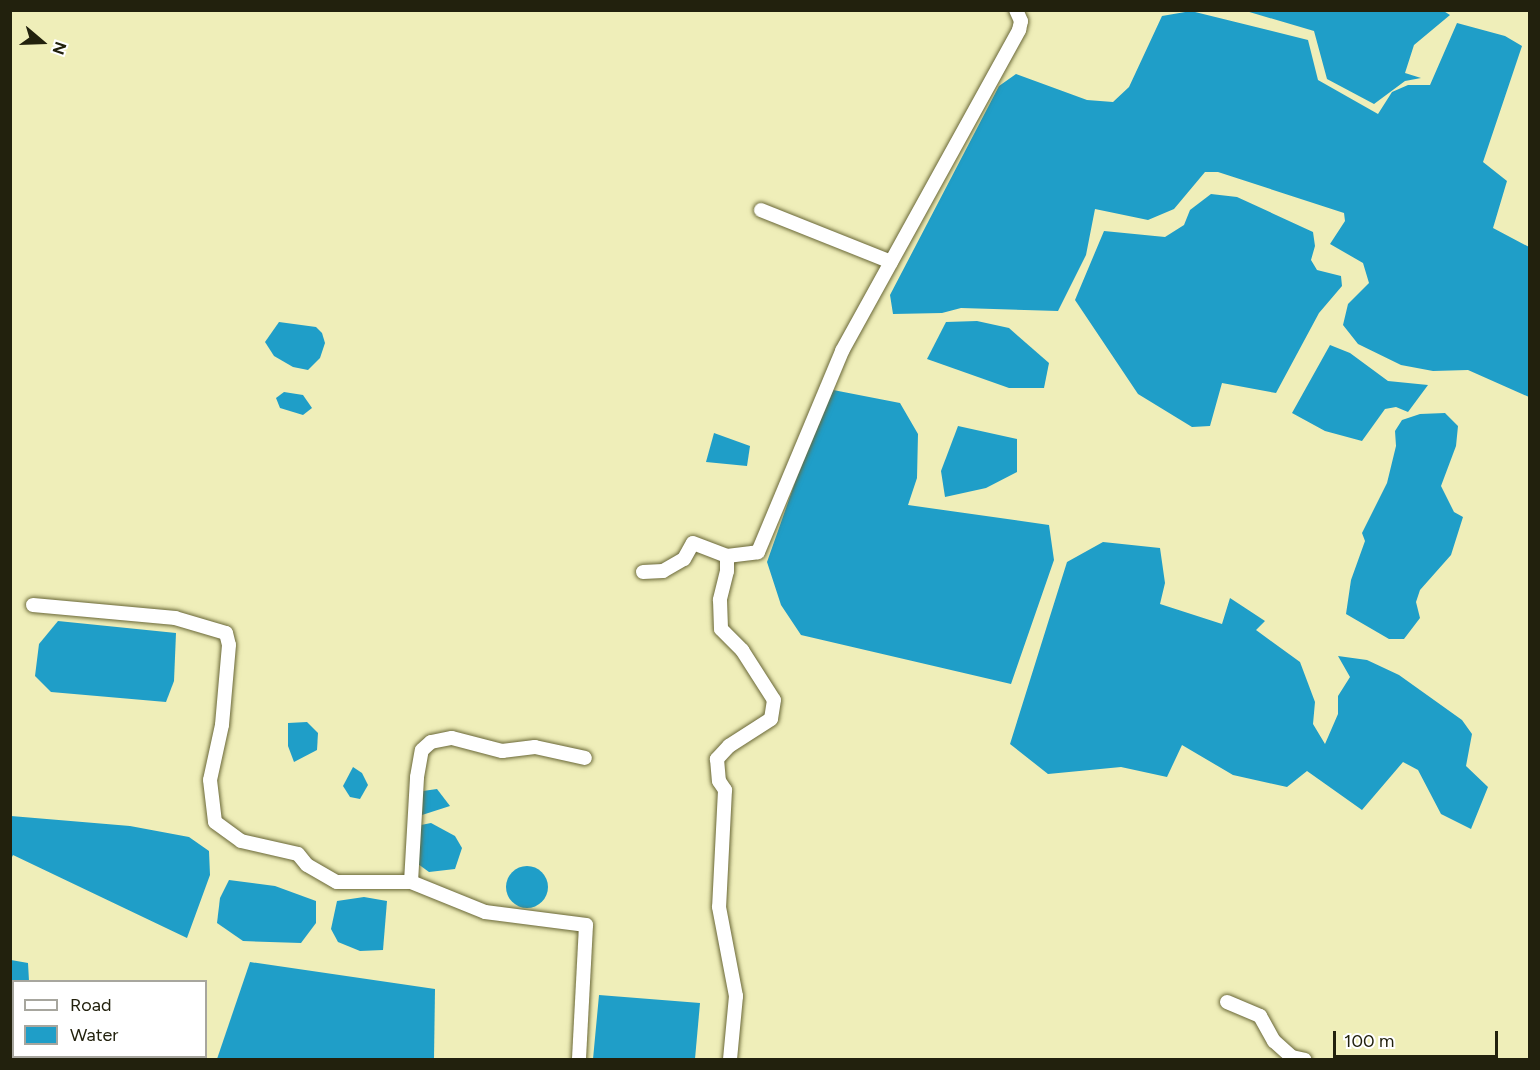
<!DOCTYPE html>
<style>
body{margin:0}
#map{position:relative;width:1540px;height:1070px;overflow:hidden;background:#efeeb9;font-family:Figtree,sans-serif}
div>[style]{position:absolute}
.water>*{inset:0;background:#1f9ec8}
.round{border-radius:50%}
.roads{filter:drop-shadow(0 0 2px #696737) drop-shadow(0 0 2px #696737)}
.minor>*{height:14px;margin:-7px;padding:0 7px;transform-origin:7px;border-radius:7px;background:#fff}
span{translate:-50% -50%;white-space:nowrap;text-align:center;line-height:1.15;-webkit-text-stroke:4.5px #fff;paint-order:stroke}
.frame{position:absolute;inset:0;border:12px solid #22210d;pointer-events:none}
.legend{position:absolute;left:12px;top:980px;width:195px;height:78px;box-sizing:border-box;background:#fff;border:2px solid #a7a69e;margin:0;padding:8px 10px;list-style:none;font-size:18px;color:#22210d}
.legend li{display:flex;align-items:center;gap:12px;height:30px}
.legend b{width:30px;border:2px solid #a7a69e}
.north{position:absolute;left:12px;top:12px;width:60px;height:60px;-webkit-text-stroke:4px #fff;paint-order:stroke;rotate:109deg;font-size:16px;font-weight:700;line-height:24px;text-align:center;color:#22210d}
.north::after{content:'';display:block;margin:auto;width:21px;height:27px;background:#22210d;clip-path:polygon(50% 0,100% 100%,50% 72%,0 100%)}
.scale{position:absolute;left:1333px;top:1031px;width:165px;height:27px;box-sizing:border-box;border:3px solid #22210d;border-top:0;padding-left:8px;font-size:18px;line-height:21px;white-space:nowrap;color:#22210d;-webkit-text-stroke:4px #fff;paint-order:stroke}
</style>
<div id="map">
<div class="water">
<i style="clip-path:polygon(1442px 10px,1450px 15px,1414px 45px,1405px 73px,1421px 78px,1405px 81px,1374px 104px,1327px 79px,1314px 31px,1246px 11px)"></i>
<i style="clip-path:polygon(1191px 11px,1308px 40px,1318px 80px,1378px 114px,1392px 92px,1408px 85px,1430px 85px,1457px 23px,1505px 36px,1522px 46px,1483px 162px,1507px 181px,1493px 228px,1529px 247px,1529px 397px,1468px 370px,1433px 371px,1401px 365px,1358px 344px,1343px 325px,1348px 304px,1369px 283px,1363px 263px,1330px 244px,1345px 221px,1344px 213px,1218px 172px,1205px 172px,1174px 209px,1148px 220px,1095px 209px,1086px 255px,1058px 311px,961px 308px,942px 313px,893px 314px,890px 295px,999px 86px,1016px 74px,1087px 100px,1113px 102px,1129px 87px,1162px 16px)"></i>
<i style="clip-path:polygon(1211px 194px,1237px 197px,1313px 232px,1315px 246px,1311px 260px,1317px 270px,1341px 276px,1342px 286px,1319px 313px,1276px 393px,1222px 383px,1210px 426px,1192px 427px,1138px 394px,1075px 300px,1104px 231px,1165px 237px,1184px 225px,1190px 210px)"></i>
<i style="clip-path:polygon(977px 321px,1009px 328px,1049px 363px,1044px 388px,1009px 388px,927px 359px,946px 322px)"></i>
<i style="clip-path:polygon(279px 322px,316px 327px,322px 333px,325px 343px,320px 358px,308px 370px,293px 367px,274px 356px,265px 342px)"></i>
<i style="clip-path:polygon(1330px 345px,1350px 353px,1388px 381px,1428px 385px,1408px 412px,1396px 407px,1385px 409px,1362px 441px,1325px 431px,1292px 413px)"></i>
<i style="clip-path:polygon(828px 389px,900px 403px,918px 434px,917px 478px,908px 505px,1049px 525px,1054px 560px,1011px 684px,801px 635px,781px 605px,767px 562px)"></i>
<i style="clip-path:polygon(284px 392px,303px 395px,312px 408px,303px 415px,280px 408px,276px 398px)"></i>
<i style="clip-path:polygon(1445px 413px,1458px 426px,1456px 446px,1441px 486px,1454px 512px,1463px 517px,1451px 555px,1420px 590px,1416px 602px,1420px 618px,1404px 639px,1389px 639px,1346px 614px,1351px 580px,1365px 541px,1362px 533px,1387px 483px,1396px 446px,1395px 431px,1402px 420px,1420px 414px)"></i>
<i style="clip-path:polygon(958px 426px,1017px 439px,1017px 472px,986px 488px,945px 497px,941px 471px)"></i>
<i style="clip-path:polygon(714px 433px,750px 446px,747px 466px,706px 462px)"></i>
<i style="clip-path:polygon(1103px 542px,1160px 548px,1165px 583px,1160px 604px,1222px 624px,1230px 598px,1265px 621px,1256px 630px,1300px 662px,1315px 702px,1313px 724px,1325px 744px,1338px 714px,1338px 696px,1350px 677px,1338px 656px,1367px 660px,1399px 675px,1462px 720px,1472px 734px,1466px 766px,1488px 787px,1471px 829px,1441px 814px,1418px 770px,1403px 762px,1362px 810px,1307px 771px,1287px 787px,1233px 775px,1182px 745px,1167px 777px,1121px 767px,1048px 774px,1010px 744px,1067px 562px)"></i>
<i style="clip-path:polygon(58px 621px,176px 633px,174px 681px,166px 702px,51px 692px,35px 676px,39px 644px)"></i>
<i style="clip-path:polygon(307px 722px,318px 733px,317px 750px,294px 762px,288px 746px,288px 723px)"></i>
<i style="clip-path:polygon(353px 767px,362px 773px,368px 785px,360px 799px,350px 797px,343px 786px)"></i>
<i style="clip-path:polygon(437px 789px,450px 806px,422px 815px,423px 791px)"></i>
<i style="clip-path:polygon(11px 816px,130px 826px,189px 837px,209px 851px,210px 875px,187px 938px,13px 855px,11px 859px)"></i>
<i style="clip-path:polygon(431px 823px,455px 836px,462px 848px,455px 869px,429px 872px,418px 864px,421px 825px)"></i>
<i class="round" style="left:506px;top:866px;width:42px;height:42px"></i>
<i style="clip-path:polygon(229px 880px,275px 886px,316px 901px,316px 923px,301px 943px,243px 941px,217px 923px,220px 898px)"></i>
<i style="clip-path:polygon(364px 897px,387px 901px,383px 950px,360px 951px,338px 942px,331px 929px,337px 901px)"></i>
<i style="clip-path:polygon(11px 960px,28px 963px,29px 981px,14px 982px,13px 1025px)"></i>
<i style="clip-path:polygon(250px 962px,435px 989px,434px 1059px,217px 1059px)"></i>
<i style="clip-path:polygon(599px 995px,700px 1003px,695px 1059px,593px 1059px)"></i>
</div>
<div class="roads">
<div class="minor">
<i style="left:761px;top:210px;width:140px;rotate:21.8deg"></i>
<i style="left:727px;top:556px;width:15px;rotate:90deg"></i>
<i style="left:727px;top:571px;width:30px;rotate:104deg"></i>
<i style="left:720px;top:600px;width:29px;rotate:88deg"></i>
<i style="left:721px;top:629px;width:30px;rotate:45deg"></i>
<i style="left:742px;top:650px;width:59px;rotate:57.4deg"></i>
<i style="left:774px;top:700px;width:19px;rotate:99deg"></i>
<i style="left:771px;top:719px;width:50px;rotate:147.3deg"></i>
<i style="left:729px;top:746px;width:18px;rotate:133deg"></i>
<i style="left:717px;top:759px;width:22px;rotate:85deg"></i>
<i style="left:719px;top:781px;width:11px;rotate:56deg"></i>
<i style="left:725px;top:790px;width:117px;rotate:92.9deg"></i>
<i style="left:719px;top:907px;width:91px;rotate:79.2deg"></i>
<i style="left:736px;top:996px;width:64px;rotate:95.4deg"></i>
<i style="left:643px;top:572px;width:20px;rotate:-3deg"></i>
<i style="left:663px;top:571px;width:24px;rotate:-30deg"></i>
<i style="left:684px;top:559px;width:18px;rotate:-61deg"></i>
<i style="left:693px;top:543px;width:36px;rotate:21deg"></i>
<i style="left:727px;top:556px;width:31px;rotate:-7deg"></i>
<i style="left:758px;top:552px;width:218px;rotate:-67.3deg"></i>
<i style="left:842px;top:351px;width:367px;rotate:-61.1deg"></i>
<i style="left:1019px;top:30px;width:9px;rotate:-77deg"></i>
<i style="left:1021px;top:21px;width:12px;rotate:-114deg"></i>
<i style="left:33px;top:605px;width:143px;rotate:5.2deg"></i>
<i style="left:175px;top:618px;width:53px;rotate:16.4deg"></i>
<i style="left:226px;top:633px;width:12px;rotate:76deg"></i>
<i style="left:229px;top:645px;width:80px;rotate:95deg"></i>
<i style="left:222px;top:725px;width:56px;rotate:102.3deg"></i>
<i style="left:210px;top:780px;width:42px;rotate:83.2deg"></i>
<i style="left:215px;top:822px;width:32px;rotate:36deg"></i>
<i style="left:241px;top:841px;width:58px;rotate:12.8deg"></i>
<i style="left:298px;top:854px;width:14px;rotate:51deg"></i>
<i style="left:307px;top:865px;width:34px;rotate:30deg"></i>
<i style="left:337px;top:882px;width:74px"></i>
<i style="left:411px;top:882px;width:80px;rotate:22.1deg"></i>
<i style="left:485px;top:912px;width:102px;rotate:7.3deg"></i>
<i style="left:586px;top:925px;width:135px;rotate:93deg"></i>
<i style="left:411px;top:882px;width:105px;rotate:-86.7deg"></i>
<i style="left:417px;top:777px;width:27px;rotate:-80deg"></i>
<i style="left:422px;top:750px;width:12px;rotate:-42deg"></i>
<i style="left:431px;top:742px;width:21px;rotate:-11deg"></i>
<i style="left:452px;top:738px;width:52px;rotate:14.6deg"></i>
<i style="left:502px;top:751px;width:33px;rotate:-7deg"></i>
<i style="left:535px;top:747px;width:51px;rotate:12.4deg"></i>
<i style="left:1227px;top:1002px;width:36px;rotate:23deg"></i>
<i style="left:1260px;top:1016px;width:29px;rotate:61deg"></i>
<i style="left:1274px;top:1041px;width:24px;rotate:42deg"></i>
<i style="left:1292px;top:1057px;width:13px;rotate:13deg"></i>
</div>
</div>
<div class="frame"></div>
<ul class="legend">
<li><b style="height:8px;background:#fff"></b>Road</li>
<li><b style="height:16px;background:#1f9ec8"></b>Water</li>
</ul>
<div class="north">N</div>
<div class="scale">100 m</div>
</div>
